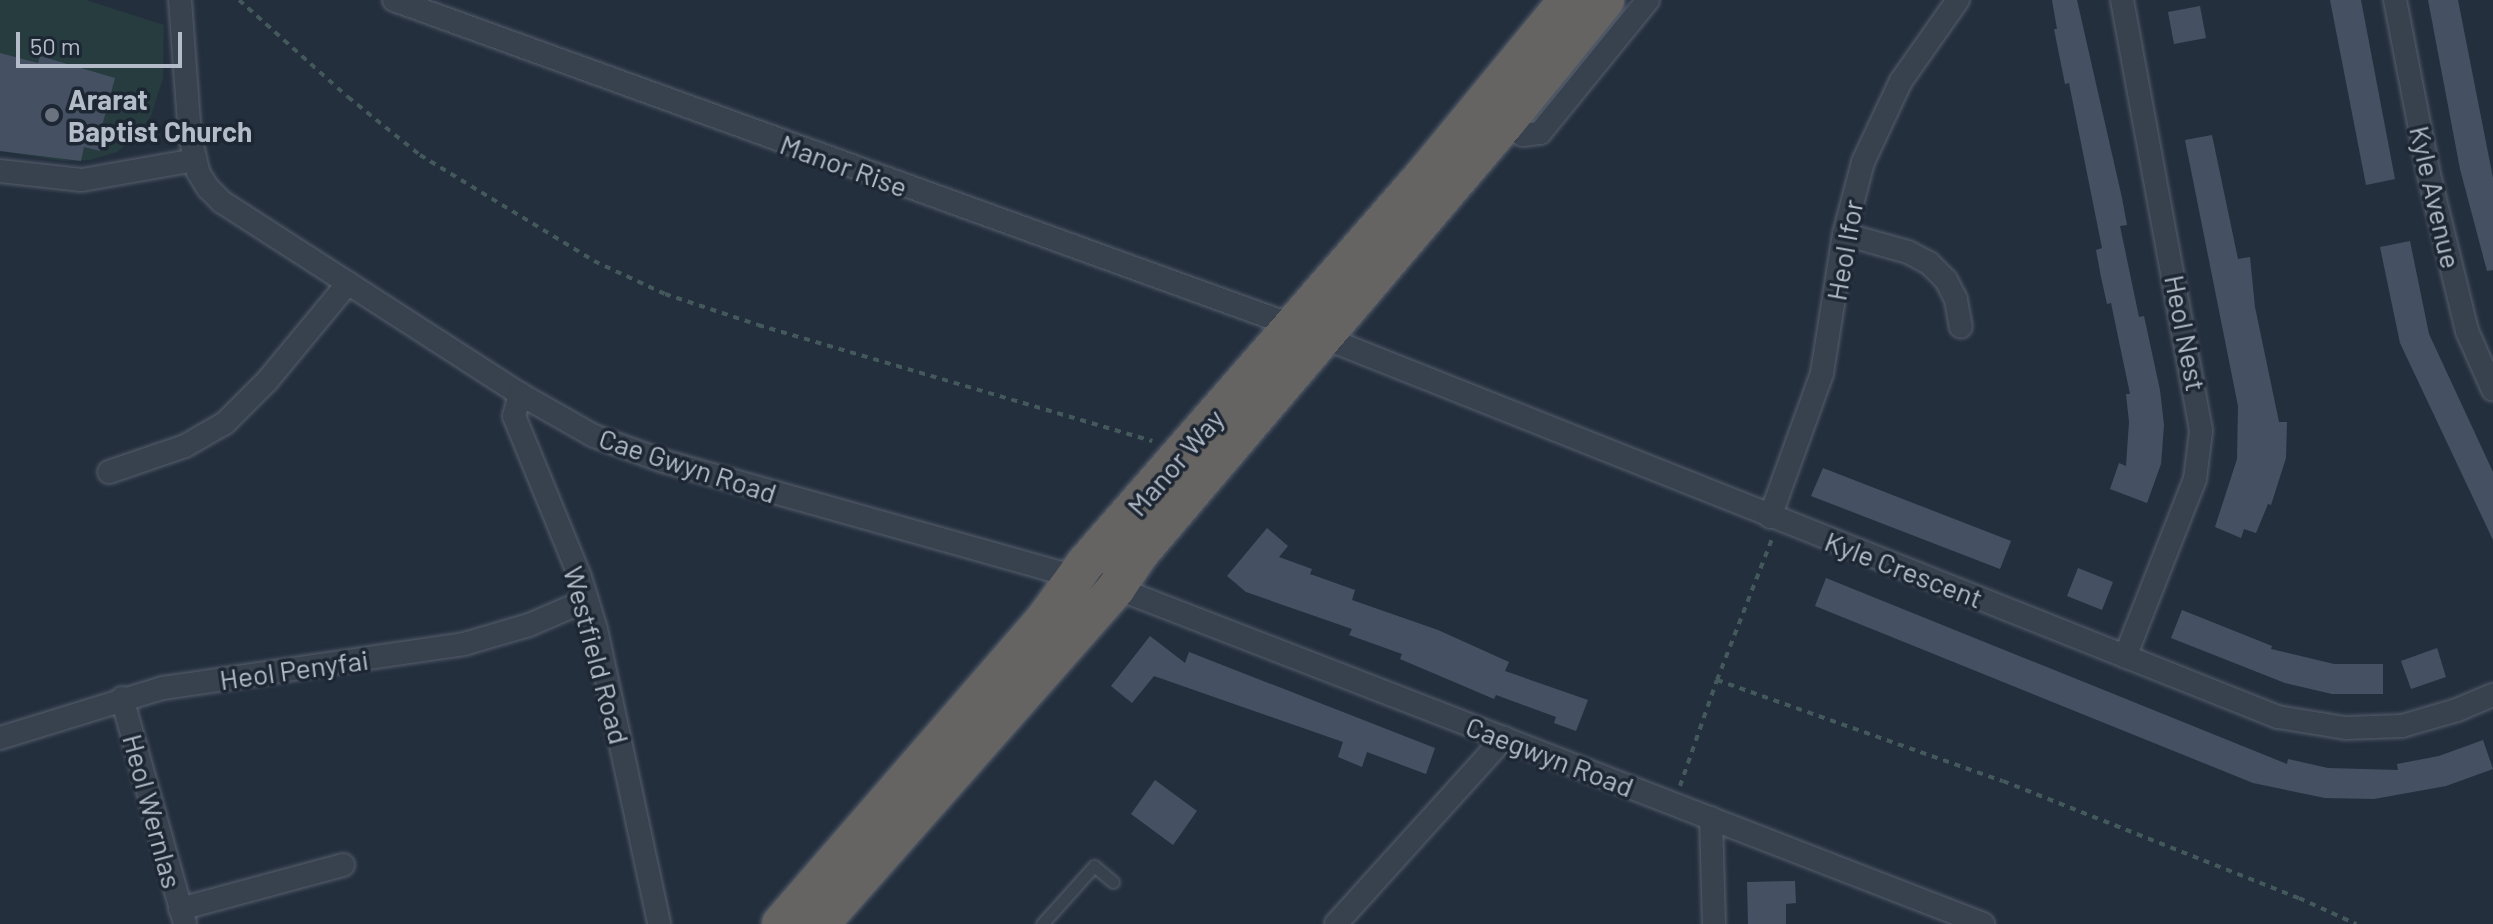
<!DOCTYPE html>
<style>
body{margin:0}
#map{position:relative;width:2493px;height:924px;overflow:hidden;background:#242f3e;font-family:Barlow,sans-serif}
div>[style]{position:absolute}
.green>*{inset:0;background:#263c3f}
.building>*{inset:0;background:#455162}
.path>*{height:4px;margin-top:-2px;transform-origin:0;background:repeating-linear-gradient(90deg,#44595c 0 6px,transparent 0 12px)}
.roads{filter:drop-shadow(0 0 2px #565f6c) drop-shadow(0 0 2px #565f6c)}
.service>*{height:11px;margin:-5.5px;padding:0 5.5px;transform-origin:5.5px;border-radius:5.5px;background:#38414e}
.minor>*{height:22px;margin:-11px;padding:0 11px;transform-origin:11px;border-radius:11px;background:#38414e}
.trunk>*{height:38px;margin:-19px;padding:0 19px;transform-origin:19px;border-radius:19px;background:#656462}
.dots>*{width:22px;height:22px;translate:-50% -50%;box-sizing:border-box;border:4px solid #1d2633;border-radius:50%}
span{translate:-50% -50%;white-space:nowrap;text-align:center;line-height:1.15;-webkit-text-stroke:7px #1d2633;paint-order:stroke}
.poi-label{font-size:28px;color:#b4bcc9;font-weight:700}
.left{translate:0 -50%;text-align:left}
.street-label{font-size:28px;color:#b4bcc9}
.scale{position:absolute;left:16px;top:32px;width:166px;height:36px;box-sizing:border-box;border:4px solid #b4bcc9;border-top:0;padding-left:10px;font-size:24px;line-height:28px;white-space:nowrap;color:#b4bcc9;-webkit-text-stroke:6px #1d2633;paint-order:stroke}
</style>
<div id="map">
<div class="green">
<i style="clip-path:polygon(0 0,86px 0,164px 25px,163px 78px,151px 116px,136px 137px,117px 152px,91px 160px,63px 161px,0 151px)"></i>
</div>
<div class="building">
<i style="clip-path:polygon(2052px 0,2077px 0,2122px 198px,2127px 225px,2120px 226px,2139px 317px,2144px 316px,2160px 390px,2164px 425px,2161px 464px,2147px 503px,2110px 489px,2119px 463px,2126px 466px,2129px 422px,2126px 394px,2130px 394px,2111px 303px,2107px 304px,2101px 277px,2096px 250px,2102px 248px,2069px 83px,2065px 84px,2054px 29px,2057px 29px)"></i>
<i style="clip-path:polygon(2330px 0,2361px 0,2395px 179px,2366px 185px)"></i>
<i style="clip-path:polygon(2428px 0,2458px 0,2493px 178px,2493px 270px,2487px 271px,2460px 169px)"></i>
<i style="clip-path:polygon(2200px 6px,2206px 38px,2174px 44px,2168px 12px)"></i>
<i style="clip-path:polygon(0 53px,38px 63px,40px 56px,115px 78px,102px 126px,107px 127px,100px 151px,84px 147px,81px 161px,0 151px)"></i>
<i style="clip-path:polygon(2212px 135px,2238px 259px,2250px 257px,2255px 307px,2279px 422px,2287px 422px,2286px 458px,2271px 505px,2268px 504px,2256px 533px,2244px 529px,2241px 538px,2215px 527px,2237px 459px,2238px 406px,2185px 140px)"></i>
<i style="clip-path:polygon(2410px 241px,2429px 334px,2493px 472px,2493px 540px,2400px 343px,2380px 247px)"></i>
<i style="clip-path:polygon(1823px 468px,2011px 541px,2000px 569px,1811px 496px)"></i>
<i style="clip-path:polygon(1267px 528px,1288px 546px,1279px 557px,1312px 569px,1310px 574px,1355px 590px,1352px 600px,1438px 630px,1509px 662px,1505px 671px,1588px 700px,1576px 731px,1554px 723px,1556px 717px,1496px 695px,1494px 699px,1400px 659px,1402px 654px,1349px 635px,1352px 629px,1246px 592px,1227px 576px)"></i>
<i style="clip-path:polygon(2078px 568px,2113px 582px,2102px 610px,2067px 596px)"></i>
<i style="clip-path:polygon(1826px 578px,2287px 764px,2288px 759px,2328px 768px,2398px 770px,2397px 764px,2439px 756px,2483px 740px,2493px 769px,2446px 786px,2374px 799px,2325px 798px,2253px 783px,1815px 606px)"></i>
<i style="clip-path:polygon(2182px 610px,2272px 646px,2271px 649px,2334px 664px,2383px 664px,2383px 694px,2332px 694px,2285px 683px,2171px 638px)"></i>
<i style="clip-path:polygon(1150px 636px,1185px 663px,1189px 652px,1435px 748px,1426px 774px,1367px 752px,1362px 767px,1338px 757px,1343px 742px,1154px 676px,1132px 703px,1111px 686px)"></i>
<i style="clip-path:polygon(2437px 648px,2446px 677px,2411px 689px,2401px 661px)"></i>
<i style="clip-path:polygon(1155px 780px,1197px 811px,1173px 845px,1131px 814px)"></i>
<i style="clip-path:polygon(1795px 881px,1796px 903px,1786px 904px,1786px 924px,1748px 924px,1747px 882px)"></i>
</div>
<div class="path">
<i style="left:239px;top:0;width:146px;rotate:41.7deg"></i>
<i style="left:348px;top:97px;width:92px;rotate:38.9deg"></i>
<i style="left:420px;top:155px;width:204px;rotate:31.3deg"></i>
<i style="left:594px;top:261px;width:78px;rotate:24.9deg"></i>
<i style="left:665px;top:294px;width:98px;rotate:18.4deg"></i>
<i style="left:758px;top:325px;width:411px;rotate:16.4deg"></i>
<i style="left:1717px;top:680px;width:303px;rotate:19.5deg"></i>
<i style="left:2003px;top:781px;width:318px;rotate:21.6deg"></i>
<i style="left:2299px;top:898px;width:63px;rotate:24.5deg"></i>
<i style="left:1680px;top:786px;width:112px;rotate:-70.8deg"></i>
<i style="left:1717px;top:680px;width:151px;rotate:-68.7deg"></i>
</div>
<div class="roads">
<div class="service">
<i style="left:1042px;top:924px;width:78px;rotate:-48.1deg"></i>
<i style="left:1094px;top:866px;width:25px;rotate:40deg"></i>
</div>
<div class="minor">
<i style="left:180px;top:0;width:136px;rotate:85.8deg"></i>
<i style="left:190px;top:136px;width:37px;rotate:77deg"></i>
<i style="left:198px;top:172px;width:19px;rotate:58deg"></i>
<i style="left:208px;top:188px;width:20px;rotate:45deg"></i>
<i style="left:222px;top:202px;width:354px;rotate:32.8deg"></i>
<i style="left:520px;top:394px;width:85px;rotate:29.6deg"></i>
<i style="left:594px;top:436px;width:73px;rotate:19.9deg"></i>
<i style="left:663px;top:461px;width:470px;rotate:15.7deg"></i>
<i style="left:1116px;top:588px;width:930px;rotate:21.18deg"></i>
<i style="left:394px;top:0;width:957px;rotate:19.91deg"></i>
<i style="left:2122px;top:0;width:438px;rotate:79.6deg"></i>
<i style="left:2201px;top:431px;width:48px;rotate:97.1deg"></i>
<i style="left:2195px;top:479px;width:191px;rotate:111.5deg"></i>
<i style="left:2395px;top:0;width:178px;rotate:79deg"></i>
<i style="left:2429px;top:175px;width:161px;rotate:76.3deg"></i>
<i style="left:2467px;top:331px;width:64px;rotate:66.2deg"></i>
<i style="left:1506px;top:122px;width:21px;rotate:37deg"></i>
<i style="left:1523px;top:135px;width:17px;rotate:-7deg"></i>
<i style="left:1540px;top:133px;width:171px;rotate:-50.9deg"></i>
<i style="left:0;top:171px;width:82px;rotate:6.3deg"></i>
<i style="left:82px;top:180px;width:115px;rotate:-10deg"></i>
<i style="left:1844px;top:234px;width:66px;rotate:15.7deg"></i>
<i style="left:1908px;top:252px;width:24px;rotate:28deg"></i>
<i style="left:1929px;top:263px;width:24px;rotate:45deg"></i>
<i style="left:1946px;top:280px;width:22px;rotate:63deg"></i>
<i style="left:1956px;top:300px;width:27px;rotate:80deg"></i>
<i style="left:1325px;top:338px;width:1026px;rotate:21.69deg"></i>
<i style="left:2278px;top:717px;width:68px;rotate:9.3deg"></i>
<i style="left:2345px;top:728px;width:57px;rotate:-2deg"></i>
<i style="left:2402px;top:726px;width:57px;rotate:-16.2deg"></i>
<i style="left:2457px;top:710px;width:39px;rotate:-23deg"></i>
<i style="left:520px;top:394px;width:23px;rotate:105deg"></i>
<i style="left:514px;top:416px;width:174px;rotate:67.7deg"></i>
<i style="left:580px;top:577px;width:54px;rotate:72.9deg"></i>
<i style="left:596px;top:629px;width:302px;rotate:77.9deg"></i>
<i style="left:109px;top:472px;width:80px;rotate:-18.9deg"></i>
<i style="left:185px;top:446px;width:46px;rotate:-29.9deg"></i>
<i style="left:225px;top:423px;width:59px;rotate:-45deg"></i>
<i style="left:267px;top:381px;width:127px;rotate:-50.4deg"></i>
<i style="left:1770px;top:517px;width:153px;rotate:-70.1deg"></i>
<i style="left:1822px;top:373px;width:141px;rotate:-81deg"></i>
<i style="left:1844px;top:234px;width:74px;rotate:-75.2deg"></i>
<i style="left:1863px;top:162px;width:89px;rotate:-64.9deg"></i>
<i style="left:1901px;top:81px;width:99px;rotate:-54.9deg"></i>
<i style="left:122px;top:698px;width:235px;rotate:74.4deg"></i>
<i style="left:0;top:738px;width:170px;rotate:-17.1deg"></i>
<i style="left:163px;top:688px;width:304px;rotate:-8.3deg"></i>
<i style="left:464px;top:644px;width:68px;rotate:-16.3deg"></i>
<i style="left:529px;top:625px;width:63px;rotate:-23.3deg"></i>
<i style="left:1711px;top:818px;width:106px;rotate:88.4deg"></i>
<i style="left:180px;top:909px;width:169px;rotate:-15.1deg"></i>
<i style="left:1336px;top:924px;width:251px;rotate:-47.9deg"></i>
</div>
<div class="trunk">
<i style="left:781px;top:924px;width:403px;rotate:-49.1deg"></i>
<i style="left:1045px;top:619px;width:68px;rotate:-54deg"></i>
<i style="left:1085px;top:564px;width:519px;rotate:-48.91deg"></i>
<i style="left:1426px;top:173px;width:224px;rotate:-50.6deg"></i>
<i style="left:820px;top:924px;width:448px;rotate:-48.6deg"></i>
<i style="left:1116px;top:588px;width:40px;rotate:-56deg"></i>
<i style="left:1138px;top:555px;width:568px;rotate:-49.64deg"></i>
<i style="left:1506px;top:122px;width:157px;rotate:-50.9deg"></i>
</div>
</div>
<div class="dots">
<i style="left:52px;top:115px;background:#6b7280"></i>
</div>
<div class="poi-label">
<span class="left" style="left:68px;top:115px">Ararat<br>Baptist Church</span>
</div>
<div class="street-label">
<span style="left:844px;top:165px;rotate:20deg">Manor Rise</span>
<span style="left:2436px;top:197px;rotate:77deg">Kyle Avenue</span>
<span style="left:1844px;top:250px;rotate:-80deg">Heol Ifor</span>
<span style="left:2186px;top:333px;rotate:79deg">Heol Nest</span>
<span style="left:1175px;top:462px;rotate:-49deg">Manor Way</span>
<span style="left:688px;top:465px;rotate:18deg">Cae Gwyn Road</span>
<span style="left:1904px;top:569px;rotate:21deg">Kyle Crescent</span>
<span style="left:597px;top:655px;rotate:75deg">Westfield Road</span>
<span style="left:294px;top:669px;rotate:-8deg">Heol Penyfai</span>
<span style="left:1550px;top:756px;rotate:21deg">Caegwyn Road</span>
<span style="left:153px;top:811px;rotate:75deg">Heol Wernlas</span>
</div>
<div class="scale">50 m</div>
</div>
